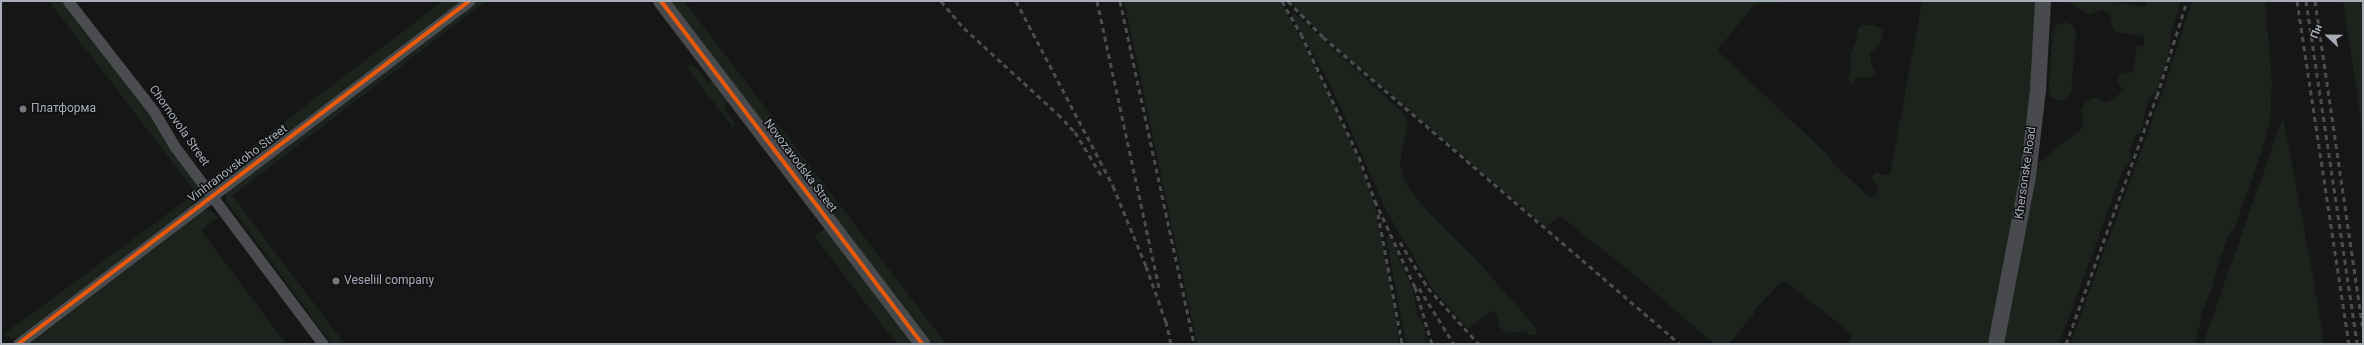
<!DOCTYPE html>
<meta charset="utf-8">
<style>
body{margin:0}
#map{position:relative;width:2364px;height:345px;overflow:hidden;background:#161616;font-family:Roboto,sans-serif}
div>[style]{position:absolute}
.green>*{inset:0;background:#1c231d}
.street>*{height:11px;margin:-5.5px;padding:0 5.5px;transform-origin:5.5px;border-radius:5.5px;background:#4a4c4f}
.secondary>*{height:16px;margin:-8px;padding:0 8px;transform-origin:8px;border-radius:8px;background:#494a4d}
.rail>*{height:3px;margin-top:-1.5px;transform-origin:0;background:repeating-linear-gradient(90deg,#4a4c4e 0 5px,transparent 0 9px)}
.cycleway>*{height:4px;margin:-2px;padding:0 2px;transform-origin:2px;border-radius:2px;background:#e8590c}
.dots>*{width:11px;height:11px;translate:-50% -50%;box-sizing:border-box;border:2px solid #101012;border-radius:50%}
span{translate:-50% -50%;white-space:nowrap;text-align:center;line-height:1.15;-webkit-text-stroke:3px #101012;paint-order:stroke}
.poi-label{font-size:12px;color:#a7adb7}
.left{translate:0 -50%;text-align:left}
.street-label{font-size:12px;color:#a7adb7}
.frame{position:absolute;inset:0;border:2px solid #a7adb7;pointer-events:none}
.north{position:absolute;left:2308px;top:16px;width:40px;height:40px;-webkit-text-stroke:3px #101012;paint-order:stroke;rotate:292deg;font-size:11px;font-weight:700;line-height:16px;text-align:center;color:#a7adb7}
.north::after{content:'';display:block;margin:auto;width:14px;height:18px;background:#a7adb7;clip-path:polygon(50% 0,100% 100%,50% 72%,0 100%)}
</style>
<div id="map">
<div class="green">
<i style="clip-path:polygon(49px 1px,62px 1px,148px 110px,205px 195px,18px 338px,12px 338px,4px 334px,196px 193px)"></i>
<i style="clip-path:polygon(443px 1px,463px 1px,219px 187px,215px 187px,208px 180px)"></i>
<i style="clip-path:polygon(476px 1px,486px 1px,232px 196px,345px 344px,332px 344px,226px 201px,226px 192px)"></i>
<i style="clip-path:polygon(667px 1px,684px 1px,946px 344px,929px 344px)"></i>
<i style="clip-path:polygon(1124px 1px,1280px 1px,1299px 35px,1334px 104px,1358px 158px,1374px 203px,1396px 314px,1398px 344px,1197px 344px)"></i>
<i style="clip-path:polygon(1289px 1px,1779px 1px,1776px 3px,1755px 4px,1718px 49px,1720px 53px,1828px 155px,1833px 163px,1868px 196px,1876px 197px,1878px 187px,1872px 178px,1875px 173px,1890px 175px,1922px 1px,2037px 1px,2032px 89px,2022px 175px,1990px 344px,1849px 344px,1852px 334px,1786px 282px,1780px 283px,1753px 311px,1754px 314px,1728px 344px,1714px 344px,1636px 276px,1560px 216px,1546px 227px,1323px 37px)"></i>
<i style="clip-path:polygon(2068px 1px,2118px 1px,2118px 3px,2145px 7px,2146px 1px,2181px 1px,2171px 33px,2170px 49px,2161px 78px,2155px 93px,2149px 98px,2141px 131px,2135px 136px,2129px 152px,2132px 154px,2131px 161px,2123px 170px,2059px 344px,2002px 344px,2038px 163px,2084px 127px,2081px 110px,2085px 103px,2094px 97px,2106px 103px,2125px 90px,2117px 83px,2119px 73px,2133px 72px,2137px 46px,2144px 46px,2144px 36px,2117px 33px,2112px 27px,2111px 16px,2102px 9px,2090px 15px)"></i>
<i style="clip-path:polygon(2192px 1px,2265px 1px,2272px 82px,2270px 122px,2260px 156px,2234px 230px,2230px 232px,2220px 259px,2212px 287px,2203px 310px,2195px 344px,2070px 344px,2161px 97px)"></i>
<i style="clip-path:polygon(2343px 1px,2363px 1px,2363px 133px)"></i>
<i style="clip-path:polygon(1294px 13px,1403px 113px,1408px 121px,1400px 164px,1405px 182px,1421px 204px,1481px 265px,1537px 329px,1536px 335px,1530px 335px,1525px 331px,1509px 333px,1504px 331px,1500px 327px,1497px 314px,1492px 311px,1469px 328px,1467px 328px,1431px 287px,1387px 212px,1331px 86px,1294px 19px,1292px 15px)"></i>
<i style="clip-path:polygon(2064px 22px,2073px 25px,2076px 34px,2071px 92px,2066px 100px,2057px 100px,2051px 97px,2049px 90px,2052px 34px,2055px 26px)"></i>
<i style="clip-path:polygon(1864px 25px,1875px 25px,1883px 31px,1880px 44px,1870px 53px,1871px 63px,1876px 73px,1869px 78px,1857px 77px,1852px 85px,1848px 80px,1851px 68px,1851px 54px,1856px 40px,1858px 28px)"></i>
<i style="clip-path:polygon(690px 65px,696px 67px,708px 82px,715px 81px,728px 101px,725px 109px,735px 123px,733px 128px,687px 67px)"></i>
<i style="clip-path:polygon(2283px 117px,2311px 265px,2324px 344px,2203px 344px)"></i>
<i style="clip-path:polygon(205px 209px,212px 211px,218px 217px,201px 230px,286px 344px,26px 344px)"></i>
<i style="clip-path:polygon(824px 229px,827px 229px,917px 344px,897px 344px,814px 236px)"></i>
<i style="clip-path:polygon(1386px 236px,1390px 238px,1413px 290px,1417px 313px,1423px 325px,1428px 344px,1406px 344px)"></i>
</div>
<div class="street">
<i style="left:68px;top:1px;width:138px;rotate:52.1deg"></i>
<i style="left:153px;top:110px;width:43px;rotate:59.3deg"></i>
<i style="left:175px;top:147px;width:246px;rotate:53.1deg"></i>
<i style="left:18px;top:344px;width:567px;rotate:-37.25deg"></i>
</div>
<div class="secondary">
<i style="left:661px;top:1px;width:431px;rotate:52.7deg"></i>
<i style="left:1996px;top:344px;width:171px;rotate:-79.2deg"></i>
<i style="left:2028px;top:176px;width:87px;rotate:-83.4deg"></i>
<i style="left:2038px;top:90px;width:89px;rotate:-86.8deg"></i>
</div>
<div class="rail">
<i style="left:941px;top:1px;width:35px;rotate:50deg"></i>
<i style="left:964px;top:28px;width:127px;rotate:42.5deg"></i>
<i style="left:1058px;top:114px;width:25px;rotate:47deg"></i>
<i style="left:1075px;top:132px;width:50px;rotate:58.8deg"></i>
<i style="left:1016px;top:1px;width:209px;rotate:62.3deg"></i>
<i style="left:1113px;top:186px;width:87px;rotate:67.6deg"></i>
<i style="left:1146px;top:266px;width:63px;rotate:70.4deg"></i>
<i style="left:1097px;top:1px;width:293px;rotate:77.8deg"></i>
<i style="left:1120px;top:1px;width:351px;rotate:77.8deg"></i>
<i style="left:1282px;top:1px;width:38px;rotate:60deg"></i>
<i style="left:1301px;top:34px;width:136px;rotate:64.8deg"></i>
<i style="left:1359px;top:157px;width:47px;rotate:70deg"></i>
<i style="left:1375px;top:201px;width:95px;rotate:65.1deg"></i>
<i style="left:1415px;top:287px;width:59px;rotate:73.4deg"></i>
<i style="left:1288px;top:1px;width:50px;rotate:45.8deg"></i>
<i style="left:1323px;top:37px;width:471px;rotate:40.7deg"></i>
<i style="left:2297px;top:1px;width:347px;rotate:81.4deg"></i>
<i style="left:2306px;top:1px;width:347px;rotate:81.5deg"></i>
<i style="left:2315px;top:1px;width:331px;rotate:81.7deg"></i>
<i style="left:1378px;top:214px;width:132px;rotate:79.5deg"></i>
<i style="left:1400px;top:242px;width:54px;rotate:58.7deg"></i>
<i style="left:1428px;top:288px;width:76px;rotate:47.7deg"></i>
<i style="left:1419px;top:288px;width:66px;rotate:58deg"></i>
<i style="left:1166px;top:321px;width:24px;rotate:78deg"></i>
<i style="left:2066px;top:344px;width:264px;rotate:-69.9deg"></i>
<i style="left:2157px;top:96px;width:100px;rotate:-72.5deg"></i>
</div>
<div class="cycleway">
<i style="left:661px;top:1px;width:431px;rotate:52.7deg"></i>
<i style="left:18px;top:344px;width:567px;rotate:-37.25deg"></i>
</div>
<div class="dots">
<i style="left:23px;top:109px;background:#74787f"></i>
<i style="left:336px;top:281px;background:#74787f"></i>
</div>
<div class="poi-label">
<span class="left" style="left:31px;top:109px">Платформа</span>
<span class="left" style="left:344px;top:281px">Veseliil company</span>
</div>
<div class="street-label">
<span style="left:179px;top:126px;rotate:55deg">Chornovola Street</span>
<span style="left:238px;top:164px;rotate:-37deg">Vinhranovskoho Street</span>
<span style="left:800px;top:166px;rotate:53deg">Novozavodska Street</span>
<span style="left:2026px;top:173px;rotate:-82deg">Khersonske Road</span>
</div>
<div class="frame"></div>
<div class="north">Пн</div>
</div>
